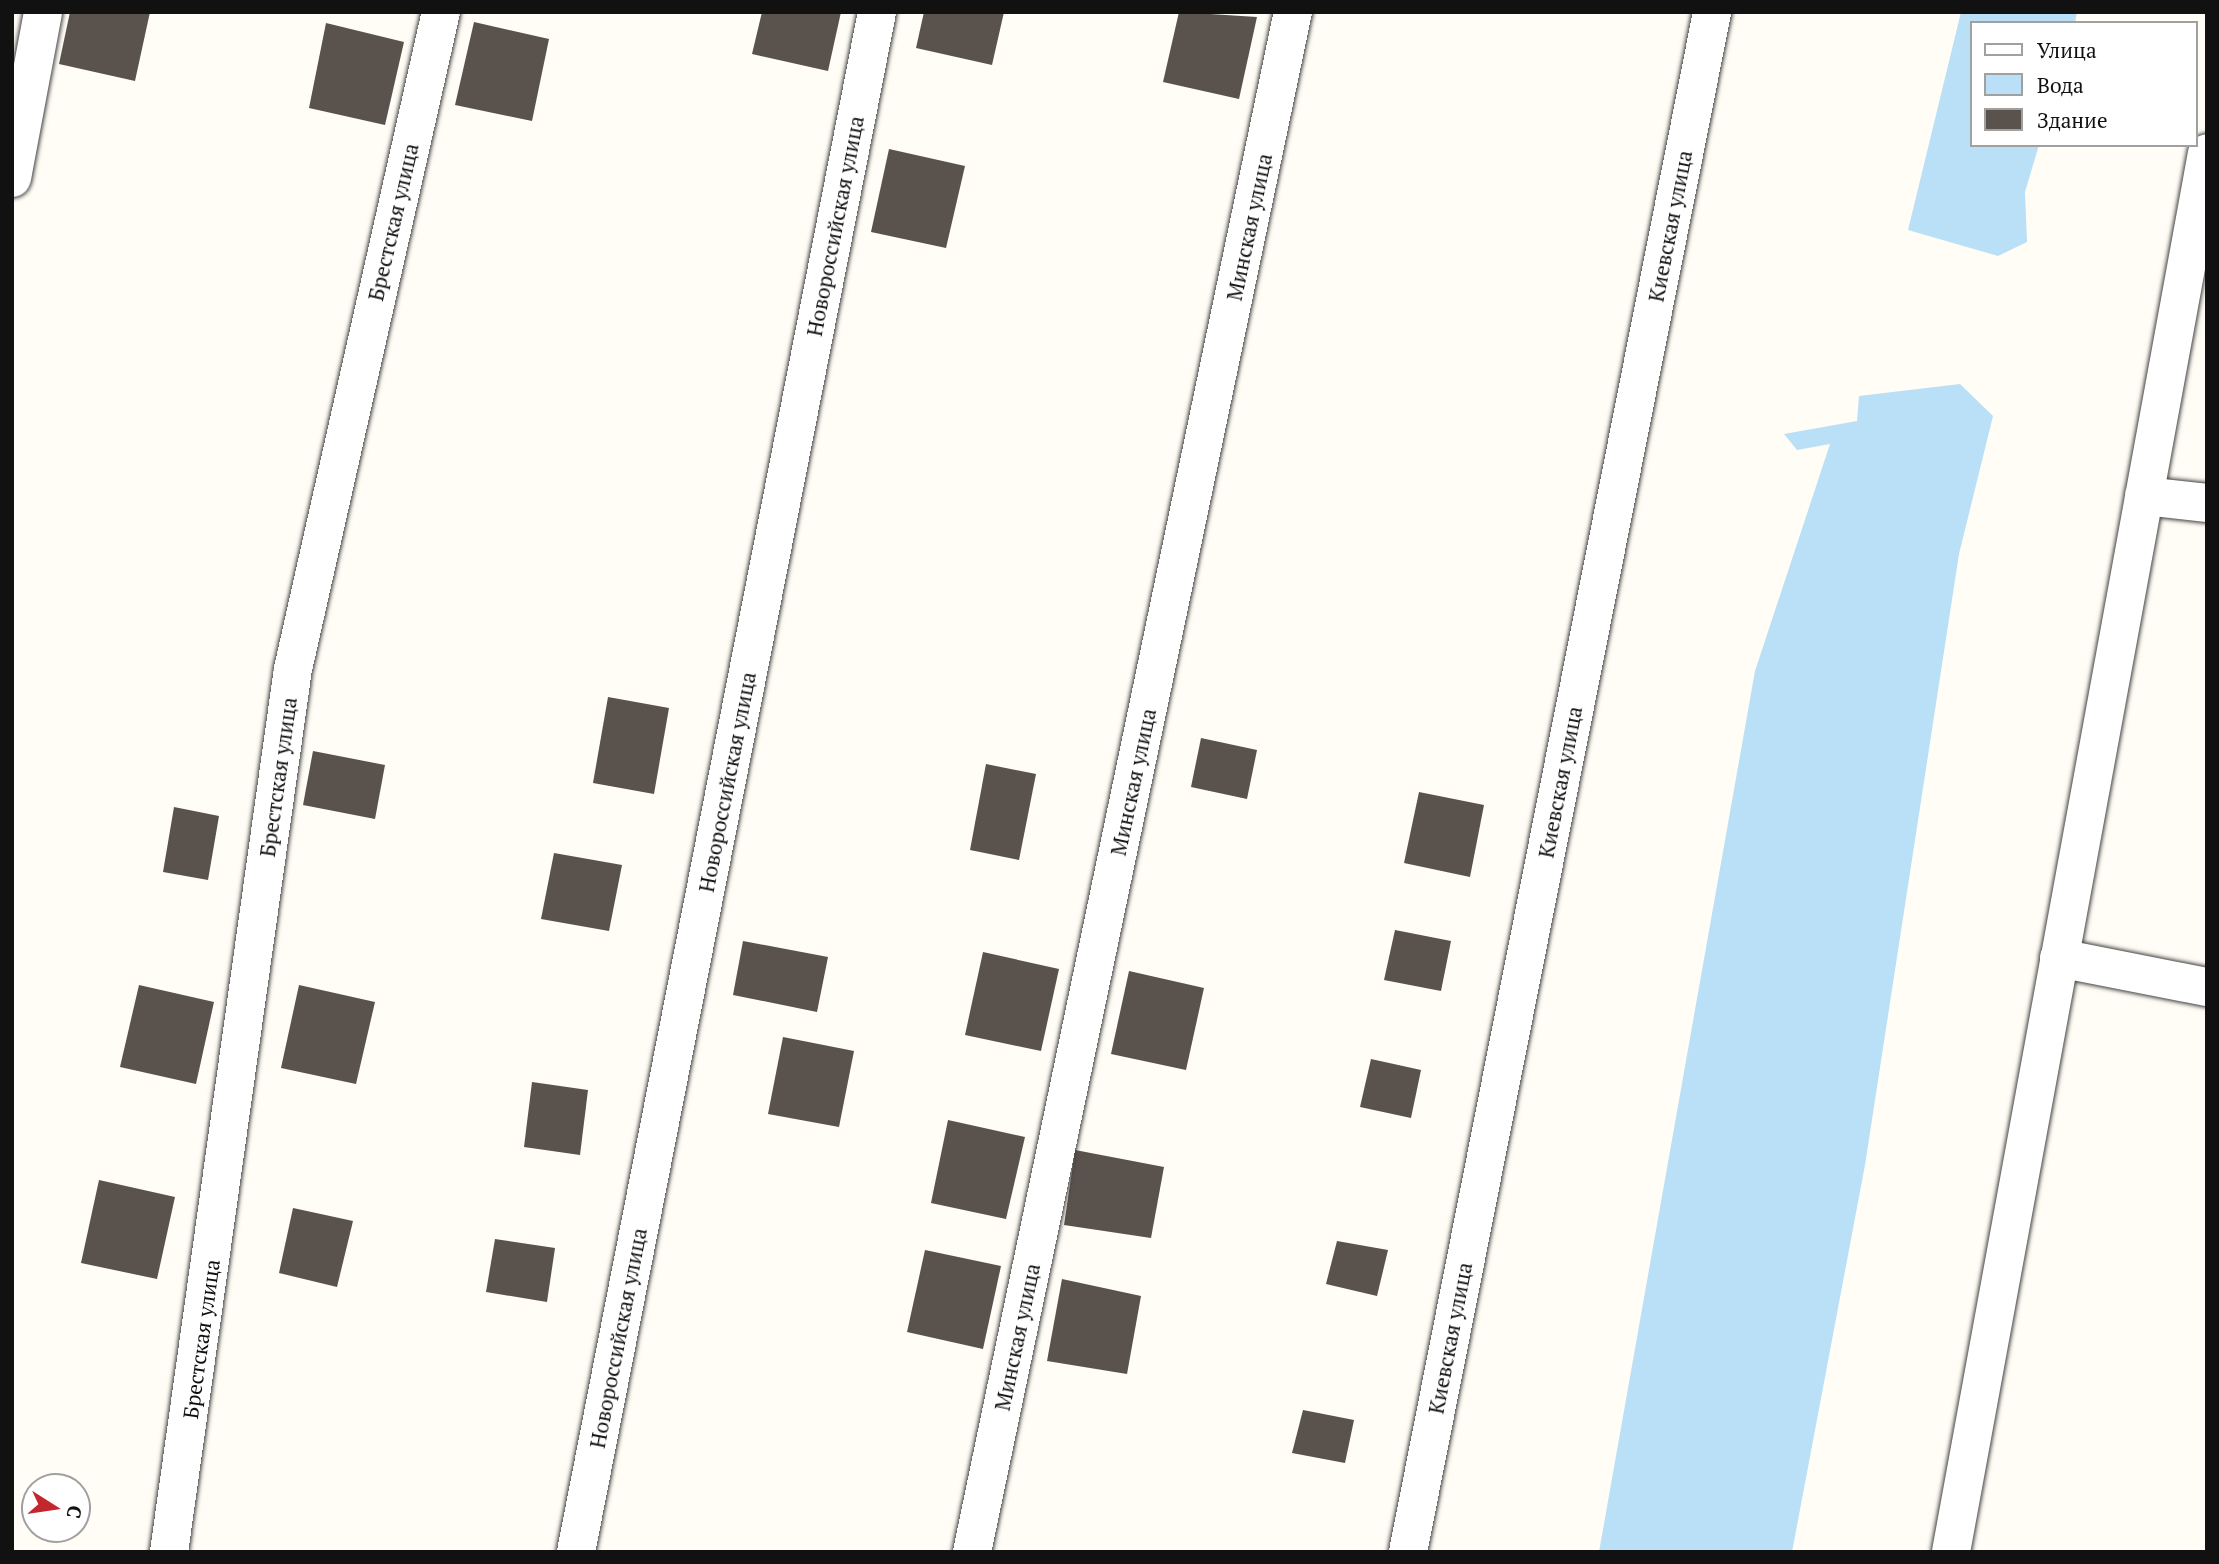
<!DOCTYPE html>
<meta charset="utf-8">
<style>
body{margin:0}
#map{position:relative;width:2219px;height:1564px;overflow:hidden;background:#fffdf5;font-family:"PT Serif",serif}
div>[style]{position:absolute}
.water>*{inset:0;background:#b9e0f7}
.building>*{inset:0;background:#5a524d}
.roads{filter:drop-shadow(0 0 2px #444) drop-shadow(0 0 2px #444)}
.street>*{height:38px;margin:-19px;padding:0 19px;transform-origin:19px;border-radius:19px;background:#fff}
span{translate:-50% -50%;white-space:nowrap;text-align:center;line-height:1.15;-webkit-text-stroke:7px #fff;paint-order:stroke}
.street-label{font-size:21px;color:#111}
.frame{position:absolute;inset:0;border:14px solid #111;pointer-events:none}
.legend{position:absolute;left:1970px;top:21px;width:228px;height:126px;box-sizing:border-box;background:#fff;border:2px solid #a0a0a0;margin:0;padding:9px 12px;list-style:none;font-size:21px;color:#111}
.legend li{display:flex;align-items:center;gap:14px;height:35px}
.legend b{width:35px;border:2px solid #a0a0a0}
.north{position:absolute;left:21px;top:1473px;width:70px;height:70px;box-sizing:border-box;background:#fff;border:2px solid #a0a0a0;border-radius:50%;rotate:102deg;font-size:19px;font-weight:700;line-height:28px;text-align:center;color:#111}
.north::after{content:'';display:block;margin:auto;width:24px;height:32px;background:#c4262e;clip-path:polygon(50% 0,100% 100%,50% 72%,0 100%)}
</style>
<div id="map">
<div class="water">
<i style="clip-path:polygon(1961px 12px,2077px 12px,2075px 23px,1972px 23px,1972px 145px,2039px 145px,2025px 192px,2027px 242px,1998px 256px,1908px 230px)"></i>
<i style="clip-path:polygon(1960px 384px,1993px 416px,1959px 554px,1865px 1165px,1792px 1552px,1599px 1552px,1755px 671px,1830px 444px,1797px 450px,1784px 434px,1857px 421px,1859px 396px)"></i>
</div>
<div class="building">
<i style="clip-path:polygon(70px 12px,150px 12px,135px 81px,59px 64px)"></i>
<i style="clip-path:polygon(762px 12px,841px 12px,828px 71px,752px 54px)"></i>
<i style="clip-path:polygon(924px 12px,1004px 12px,992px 65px,916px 48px)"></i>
<i style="clip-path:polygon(1179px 12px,1257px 17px,1239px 99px,1163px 82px)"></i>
<i style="clip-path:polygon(474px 22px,549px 39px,532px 121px,455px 105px)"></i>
<i style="clip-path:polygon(326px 23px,404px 42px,385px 125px,309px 108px)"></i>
<i style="clip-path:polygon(889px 149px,965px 166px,946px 248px,871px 232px)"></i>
<i style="clip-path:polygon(608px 697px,669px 708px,654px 794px,593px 783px)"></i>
<i style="clip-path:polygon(1201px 738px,1257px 750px,1247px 799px,1191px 787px)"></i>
<i style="clip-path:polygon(313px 751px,385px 765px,375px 819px,303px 805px)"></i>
<i style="clip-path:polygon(986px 764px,1036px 774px,1019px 860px,970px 850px)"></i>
<i style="clip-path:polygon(1419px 792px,1484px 805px,1470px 877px,1404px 863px)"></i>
<i style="clip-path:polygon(174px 807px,219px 816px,208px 880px,163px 872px)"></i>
<i style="clip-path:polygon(554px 853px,622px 865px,609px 931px,541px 919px)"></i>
<i style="clip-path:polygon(1395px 930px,1451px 941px,1441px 991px,1384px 980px)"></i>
<i style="clip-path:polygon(743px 941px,828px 957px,817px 1012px,733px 995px)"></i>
<i style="clip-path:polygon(983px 952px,1059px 969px,1041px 1051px,965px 1035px)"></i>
<i style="clip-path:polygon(1129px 971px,1204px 988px,1186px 1070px,1111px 1054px)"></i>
<i style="clip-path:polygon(139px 985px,214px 1002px,196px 1084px,120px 1067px)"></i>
<i style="clip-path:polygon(299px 985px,375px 1002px,356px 1084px,281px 1068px)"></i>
<i style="clip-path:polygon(783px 1037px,854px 1051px,839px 1127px,768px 1114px)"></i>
<i style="clip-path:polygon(1371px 1059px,1421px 1070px,1411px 1118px,1360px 1107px)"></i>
<i style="clip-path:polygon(532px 1082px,588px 1090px,580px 1155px,524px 1147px)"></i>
<i style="clip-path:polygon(948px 1120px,1025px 1137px,1006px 1219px,931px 1203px)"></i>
<i style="clip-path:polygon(1075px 1150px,1164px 1167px,1151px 1238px,1064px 1225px)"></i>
<i style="clip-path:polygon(99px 1180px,175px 1197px,157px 1279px,81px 1263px)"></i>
<i style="clip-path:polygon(293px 1208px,353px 1221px,337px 1287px,279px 1273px)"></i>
<i style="clip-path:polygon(495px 1239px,555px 1248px,547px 1302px,486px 1292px)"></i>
<i style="clip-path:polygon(1337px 1241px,1388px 1250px,1377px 1296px,1326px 1284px)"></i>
<i style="clip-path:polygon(925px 1250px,1001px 1266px,983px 1349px,907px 1332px)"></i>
<i style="clip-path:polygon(1062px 1279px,1141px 1296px,1127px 1374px,1047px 1361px)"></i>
<i style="clip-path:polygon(1303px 1410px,1354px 1420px,1345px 1463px,1292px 1453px)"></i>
</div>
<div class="roads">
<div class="street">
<i style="left:12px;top:178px;width:169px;rotate:-79.4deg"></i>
<i style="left:2144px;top:496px;width:63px;rotate:6.3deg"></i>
<i style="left:2059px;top:958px;width:151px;rotate:11.1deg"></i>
<i style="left:169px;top:1552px;width:892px;rotate:-82.01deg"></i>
<i style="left:293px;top:669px;width:673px;rotate:-77.31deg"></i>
<i style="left:576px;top:1552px;width:1569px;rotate:-78.94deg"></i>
<i style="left:972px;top:1552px;width:1573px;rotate:-78.23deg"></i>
<i style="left:1408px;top:1552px;width:1570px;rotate:-78.83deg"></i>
<i style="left:1951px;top:1552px;width:1422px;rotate:-79.63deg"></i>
</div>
</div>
<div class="street-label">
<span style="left:393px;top:222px;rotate:-77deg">Брестская улица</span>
<span style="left:835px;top:226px;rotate:-79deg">Новороссийская улица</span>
<span style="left:1670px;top:226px;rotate:-79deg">Киевская улица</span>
<span style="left:1249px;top:227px;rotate:-78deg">Минская улица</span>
<span style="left:278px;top:777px;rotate:-82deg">Брестская улица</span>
<span style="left:727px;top:782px;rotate:-79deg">Новороссийская улица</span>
<span style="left:1133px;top:782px;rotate:-78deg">Минская улица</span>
<span style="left:1560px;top:782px;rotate:-79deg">Киевская улица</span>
<span style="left:1017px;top:1337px;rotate:-78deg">Минская улица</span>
<span style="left:618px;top:1338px;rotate:-79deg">Новороссийская улица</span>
<span style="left:1450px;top:1338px;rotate:-79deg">Киевская улица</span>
<span style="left:201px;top:1339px;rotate:-82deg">Брестская улица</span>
</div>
<div class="frame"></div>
<ul class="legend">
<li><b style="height:9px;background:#fff"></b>Улица</li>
<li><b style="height:19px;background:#b9e0f7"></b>Вода</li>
<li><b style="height:19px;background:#5a524d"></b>Здание</li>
</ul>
<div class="north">С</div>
</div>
